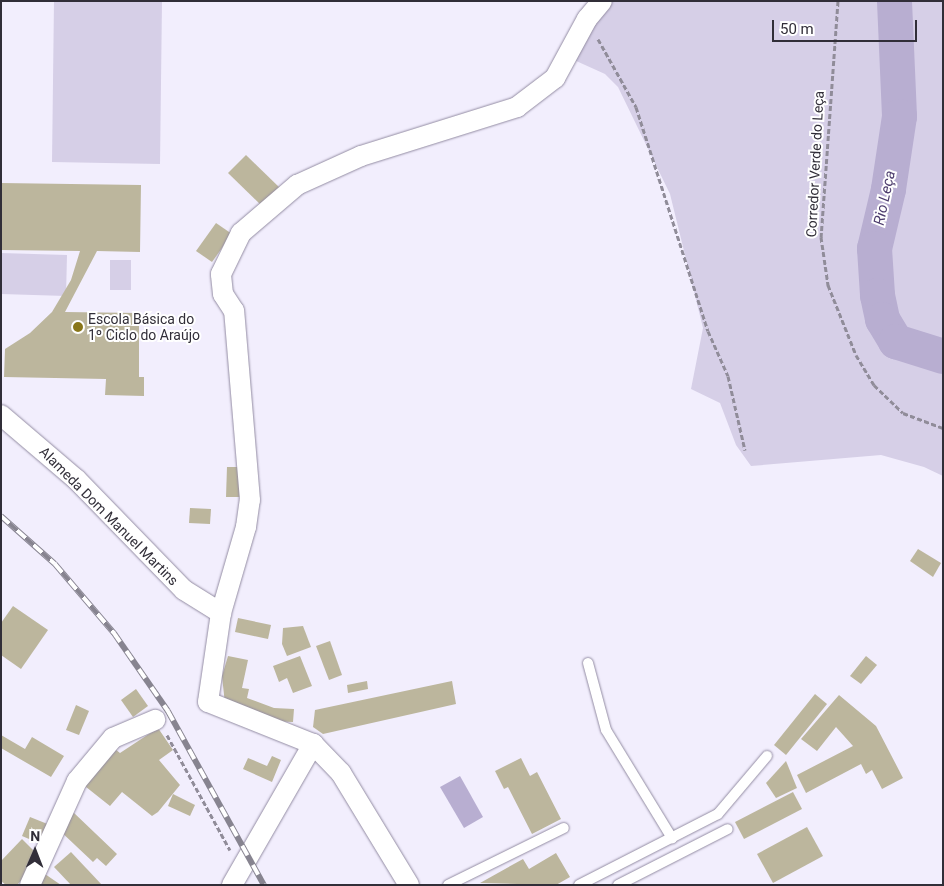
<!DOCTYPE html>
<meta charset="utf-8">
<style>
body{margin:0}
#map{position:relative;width:944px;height:886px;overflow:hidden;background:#f2eefd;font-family:Roboto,sans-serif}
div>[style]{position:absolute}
.green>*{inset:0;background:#d6cfe7}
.water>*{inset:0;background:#b8aed1}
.river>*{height:35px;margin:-17.5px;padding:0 17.5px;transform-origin:17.5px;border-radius:17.5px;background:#b8aed1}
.building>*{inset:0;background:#bcb69d}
.path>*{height:3px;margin-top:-1.5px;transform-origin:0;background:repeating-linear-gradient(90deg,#908c99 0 5px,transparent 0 7.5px)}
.roads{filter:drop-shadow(0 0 1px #938ca3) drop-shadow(0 0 1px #938ca3)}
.service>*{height:10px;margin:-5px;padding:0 5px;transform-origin:5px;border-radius:5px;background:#fff}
.minor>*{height:20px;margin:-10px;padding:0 10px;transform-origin:10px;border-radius:10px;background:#fff}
.rail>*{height:5.5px;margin-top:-2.75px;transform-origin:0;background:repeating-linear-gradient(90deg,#fff 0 11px,#878490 0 22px);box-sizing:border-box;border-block:1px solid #878490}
.dots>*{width:14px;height:14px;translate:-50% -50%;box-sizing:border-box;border:2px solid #fff;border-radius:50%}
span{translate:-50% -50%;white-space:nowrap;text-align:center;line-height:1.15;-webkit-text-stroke:4px #fff;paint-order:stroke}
.street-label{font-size:14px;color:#312e38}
.poi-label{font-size:14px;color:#312e38}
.left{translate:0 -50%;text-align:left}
.water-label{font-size:15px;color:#4e3e6e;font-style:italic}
.frame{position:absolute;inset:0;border:2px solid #312e38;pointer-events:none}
.north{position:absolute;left:10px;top:826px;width:50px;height:50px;-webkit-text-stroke:4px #fff;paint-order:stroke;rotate:1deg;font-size:14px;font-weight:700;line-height:20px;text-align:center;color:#312e38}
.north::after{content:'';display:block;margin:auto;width:18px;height:22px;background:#312e38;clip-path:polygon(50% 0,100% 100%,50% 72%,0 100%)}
.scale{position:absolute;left:772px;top:20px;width:145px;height:22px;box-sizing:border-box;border:2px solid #312e38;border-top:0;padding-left:6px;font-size:15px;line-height:18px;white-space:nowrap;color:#312e38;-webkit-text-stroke:4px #fff;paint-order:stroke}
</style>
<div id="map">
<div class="green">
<i style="clip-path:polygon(54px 1px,162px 1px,160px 164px,52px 162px)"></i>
<i style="clip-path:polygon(605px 1px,943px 1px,943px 476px,924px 467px,881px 455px,751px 466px,736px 445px,720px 403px,691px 389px,703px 328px,670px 194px,618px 87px,605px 74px,574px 60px)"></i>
<i style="clip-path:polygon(1px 253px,67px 255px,66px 296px,1px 294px)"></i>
<i style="clip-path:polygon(110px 260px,131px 260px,131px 290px,110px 290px)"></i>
</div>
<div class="water">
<i style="clip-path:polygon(460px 776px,483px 817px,464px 828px,440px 787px)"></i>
</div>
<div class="river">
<i style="left:894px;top:1px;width:115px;rotate:87.5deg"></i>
<i style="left:899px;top:116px;width:74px;rotate:98.6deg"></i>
<i style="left:888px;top:189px;width:61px;rotate:103.3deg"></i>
<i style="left:874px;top:248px;width:47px;rotate:86.3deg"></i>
<i style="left:877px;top:295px;width:25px;rotate:78deg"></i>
<i style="left:882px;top:319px;width:26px;rotate:59deg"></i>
<i style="left:895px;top:341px;width:50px;rotate:17.4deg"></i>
</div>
<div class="building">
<i style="clip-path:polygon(246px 155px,281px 189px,263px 207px,228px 173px)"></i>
<i style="clip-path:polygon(1px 183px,141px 185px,140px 252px,97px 251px,65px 312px,139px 313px,139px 377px,144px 377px,144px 396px,105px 395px,106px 379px,4px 377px,5px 349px,30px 333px,52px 312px,71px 280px,80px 251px,1px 250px)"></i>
<i style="clip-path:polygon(216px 223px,232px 234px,212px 262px,196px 251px)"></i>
<i style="clip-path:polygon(227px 467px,242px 467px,242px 497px,226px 497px)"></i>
<i style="clip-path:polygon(190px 508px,211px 509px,210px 524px,189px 523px)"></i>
<i style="clip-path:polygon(918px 549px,941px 563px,933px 577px,910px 561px)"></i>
<i style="clip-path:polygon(13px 606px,48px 630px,21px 669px,1px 655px,1px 623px)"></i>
<i style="clip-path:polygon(238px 618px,271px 625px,268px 639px,235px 632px)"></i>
<i style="clip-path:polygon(303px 626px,311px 647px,287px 656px,282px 644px,283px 628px)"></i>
<i style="clip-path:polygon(330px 641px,342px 675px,329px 680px,316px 646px)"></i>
<i style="clip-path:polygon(228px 656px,248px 660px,242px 688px,249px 689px,247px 698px,274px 708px,294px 709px,293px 722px,269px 721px,225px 704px,222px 676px)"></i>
<i style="clip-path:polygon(300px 656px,312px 686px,293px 693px,287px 678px,279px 682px,273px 666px)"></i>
<i style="clip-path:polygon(866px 656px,877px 665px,861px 684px,850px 676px)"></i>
<i style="clip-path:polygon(367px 681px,368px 689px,348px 693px,347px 685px)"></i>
<i style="clip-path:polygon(452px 681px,456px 704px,323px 734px,313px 727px,315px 710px)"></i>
<i style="clip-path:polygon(136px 689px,148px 706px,133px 717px,121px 700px)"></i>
<i style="clip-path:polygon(815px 694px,827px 704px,786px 755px,774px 745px)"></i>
<i style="clip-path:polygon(839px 695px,876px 726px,903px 778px,882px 789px,872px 770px,866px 774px,861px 764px,806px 793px,797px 775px,853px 746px,836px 727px,817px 751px,801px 739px)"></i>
<i style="clip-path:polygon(76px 705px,89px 711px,79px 735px,66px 730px)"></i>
<i style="clip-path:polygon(158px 728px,173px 750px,159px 760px,180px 785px,158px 812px,152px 816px,122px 792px,110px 806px,81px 783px,111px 746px,120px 753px)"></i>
<i style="clip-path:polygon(1px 735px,25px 749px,32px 737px,64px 756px,51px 777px,1px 748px)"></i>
<i style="clip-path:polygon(272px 756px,281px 760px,272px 782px,243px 769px,248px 758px,267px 766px)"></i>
<i style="clip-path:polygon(521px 758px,530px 776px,537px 772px,561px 819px,532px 834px,508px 787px,504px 789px,495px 771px)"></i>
<i style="clip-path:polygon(786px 761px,797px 788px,776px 798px,766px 783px)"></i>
<i style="clip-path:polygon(793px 792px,802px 809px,744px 839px,735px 822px)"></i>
<i style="clip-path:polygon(173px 794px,195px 805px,190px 816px,168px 806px)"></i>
<i style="clip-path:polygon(73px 812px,117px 854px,106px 866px,97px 858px,93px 862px,58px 829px)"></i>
<i style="clip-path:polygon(30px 817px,50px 825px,41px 844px,22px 836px)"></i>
<i style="clip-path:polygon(807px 827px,823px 856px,773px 883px,757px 854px)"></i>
<i style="clip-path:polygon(22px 839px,42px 859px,17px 885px,6px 885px,1px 881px,1px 861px)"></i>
<i style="clip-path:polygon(71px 852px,102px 885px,71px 885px,54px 867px)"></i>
<i style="clip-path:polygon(556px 853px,570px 877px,556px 885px,480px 883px,523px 859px,529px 869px)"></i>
<i style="clip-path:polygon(42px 872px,61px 885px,34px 885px)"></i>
</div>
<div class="path">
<i style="left:838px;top:1px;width:237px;rotate:94.1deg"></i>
<i style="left:821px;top:237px;width:49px;rotate:81.7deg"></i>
<i style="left:828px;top:285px;width:75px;rotate:68.2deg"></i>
<i style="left:856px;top:355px;width:35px;rotate:59deg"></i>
<i style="left:874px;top:385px;width:40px;rotate:44deg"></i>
<i style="left:903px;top:413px;width:43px;rotate:20.6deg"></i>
<i style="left:598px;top:39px;width:78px;rotate:60.8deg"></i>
<i style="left:636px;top:107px;width:235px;rotate:72.2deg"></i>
<i style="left:708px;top:331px;width:49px;rotate:66deg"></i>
<i style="left:728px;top:376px;width:76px;rotate:77.1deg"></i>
<i style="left:167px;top:735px;width:131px;rotate:61.3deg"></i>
</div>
<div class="roads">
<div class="service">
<i style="left:588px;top:663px;width:69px;rotate:75deg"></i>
<i style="left:606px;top:730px;width:127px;rotate:58.6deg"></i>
<i style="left:448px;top:885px;width:129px;rotate:-26.2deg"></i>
<i style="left:579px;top:885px;width:156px;rotate:-27.1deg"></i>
<i style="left:718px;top:814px;width:76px;rotate:-49.8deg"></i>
<i style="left:618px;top:885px;width:123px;rotate:-27deg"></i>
</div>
<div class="minor">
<i style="left:1px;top:415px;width:99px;rotate:40.5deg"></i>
<i style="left:76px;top:479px;width:155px;rotate:45.8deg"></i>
<i style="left:184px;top:590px;width:44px;rotate:31.9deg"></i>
<i style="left:30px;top:885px;width:114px;rotate:-65.7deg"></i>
<i style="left:77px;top:781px;width:56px;rotate:-50.1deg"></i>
<i style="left:113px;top:738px;width:46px;rotate:-23.2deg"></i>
<i style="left:232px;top:885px;width:163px;rotate:-60.1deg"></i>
<i style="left:409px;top:885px;width:131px;rotate:-121.3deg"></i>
<i style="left:341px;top:773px;width:40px;rotate:-134deg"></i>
<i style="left:313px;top:744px;width:113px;rotate:-158.2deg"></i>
<i style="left:208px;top:702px;width:90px;rotate:-81.7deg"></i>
<i style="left:221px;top:613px;width:90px;rotate:-73.8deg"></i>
<i style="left:246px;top:527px;width:27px;rotate:-82deg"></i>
<i style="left:250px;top:500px;width:190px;rotate:-94.8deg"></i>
<i style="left:234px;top:311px;width:20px;rotate:-123deg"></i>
<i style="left:223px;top:294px;width:20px;rotate:-96deg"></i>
<i style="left:221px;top:274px;width:46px;rotate:-64deg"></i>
<i style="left:241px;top:233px;width:74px;rotate:-40.6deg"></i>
<i style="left:297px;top:185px;width:70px;rotate:-24.4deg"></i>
<i style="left:361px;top:156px;width:164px;rotate:-17.4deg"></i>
<i style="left:517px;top:107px;width:48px;rotate:-37.3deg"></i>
<i style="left:555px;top:78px;width:67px;rotate:-61.5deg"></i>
<i style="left:587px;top:19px;width:23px;rotate:-50deg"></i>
</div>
</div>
<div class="rail">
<i style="left:1px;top:516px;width:72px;rotate:41.6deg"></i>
<i style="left:55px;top:564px;width:91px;rotate:49.5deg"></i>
<i style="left:114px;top:633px;width:95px;rotate:55.3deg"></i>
<i style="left:168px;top:711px;width:199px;rotate:61.1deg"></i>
</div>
<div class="dots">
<i style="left:78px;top:327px;background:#89761a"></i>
</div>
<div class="street-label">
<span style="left:815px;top:164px;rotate:-87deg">Corredor Verde do Leça</span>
<span style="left:109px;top:516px;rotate:45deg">Alameda Dom Manuel Martins</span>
</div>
<div class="poi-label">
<span class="left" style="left:88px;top:327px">Escola Básica do<br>1º Ciclo do Araújo</span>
</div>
<div class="water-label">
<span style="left:885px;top:198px;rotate:-78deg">Rio Leça</span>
</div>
<div class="frame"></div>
<div class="north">N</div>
<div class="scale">50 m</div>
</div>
